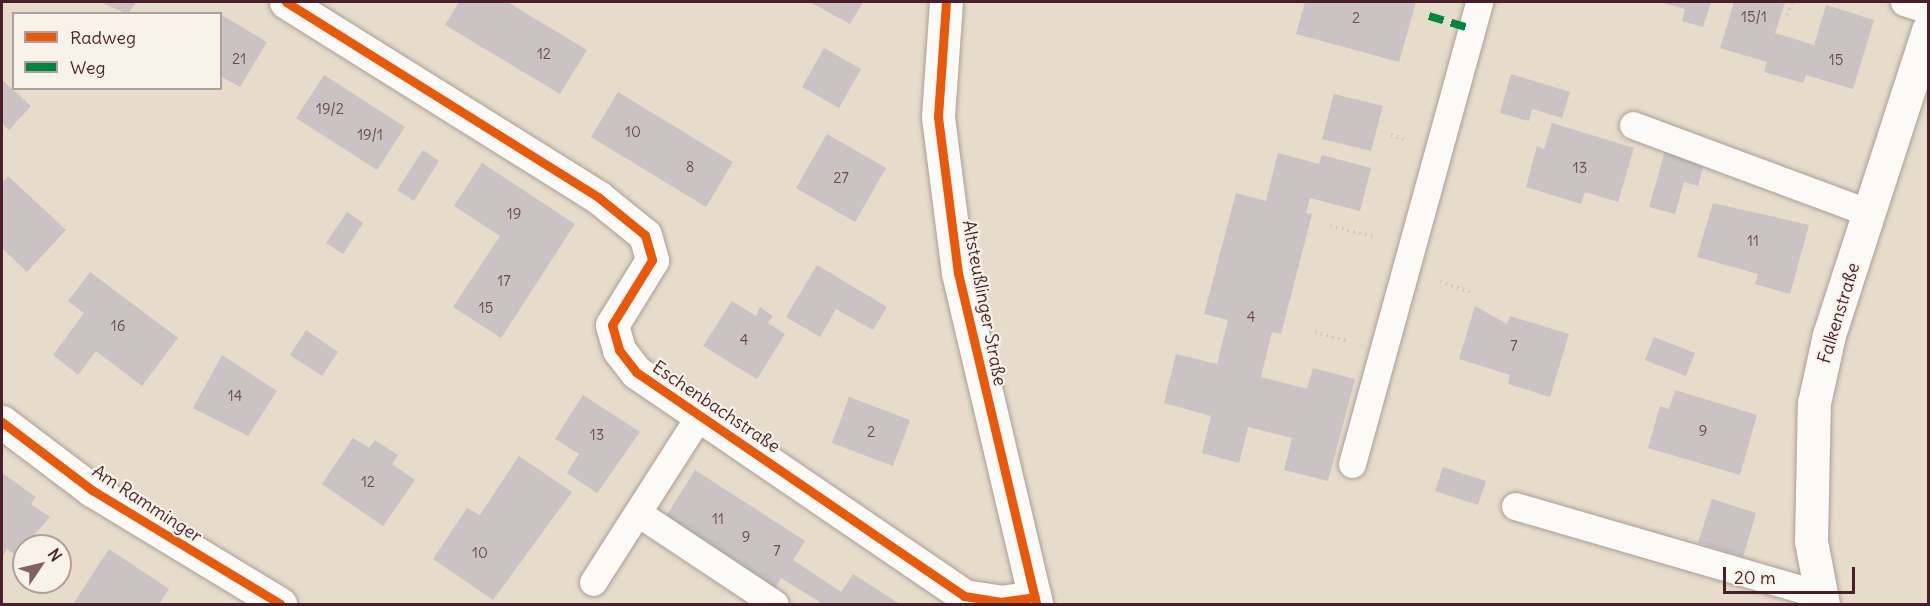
<!DOCTYPE html>
<meta charset="utf-8">
<style>
body{margin:0}
#map{position:relative;width:1930px;height:606px;overflow:hidden;background:#e7dbca;font-family:Delius,sans-serif}
div>[style]{position:absolute}
.building>*{inset:0;background:#cac2c3}
.path>*{height:4px;margin-top:-2px;transform-origin:0;background:repeating-linear-gradient(90deg,#cec7c5 0 1.5px,transparent 0 6px)}
.roads{filter:drop-shadow(0 0 2px #aa9e96) drop-shadow(0 0 2px #aa9e96)}
.service>*{height:27px;margin:-13.5px;padding:0 13.5px;transform-origin:13.5px;border-radius:13.5px;background:#fbfaf7}
.minor>*{height:33px;margin:-16.5px;padding:0 16.5px;transform-origin:16.5px;border-radius:16.5px;background:#fbfaf7}
.tertiary>*{height:33px;margin:-16.5px;padding:0 16.5px;transform-origin:16.5px;border-radius:16.5px;background:#fbfaf7}
.quiet>*{height:8px;margin-top:-4px;transform-origin:0;background:repeating-linear-gradient(90deg,#00873e 0 15px,transparent 0 23px)}
.cycleway>*{height:9px;margin:-4.5px;padding:0 4.5px;transform-origin:4.5px;border-radius:4.5px;background:#e8590c}
span{translate:-50% -50%;white-space:nowrap;text-align:center;line-height:1.15;-webkit-text-stroke:4.5px #f7f3e8;paint-order:stroke}
.number-label{font-size:15px;color:#6a4851}
.number-label span{-webkit-text-stroke-width:0}
.street-label{font-size:18px;color:#4a1f2b}
.frame{position:absolute;inset:0;border:3px solid #4a1f2b;pointer-events:none}
.legend{position:absolute;left:12px;top:12px;width:210px;height:78px;box-sizing:border-box;background:#f7f3e8;border:2px solid #b29e9c;margin:0;padding:8px 10px;list-style:none;font-size:18px;color:#4a1f2b}
.legend li{display:flex;align-items:center;gap:12px;height:30px}
.legend b{width:30px;border:2px solid #b29e9c}
.north{position:absolute;left:12px;top:534px;width:60px;height:60px;box-sizing:border-box;background:#f7f3e8;border:2px solid #b29e9c;border-radius:50%;rotate:55deg;font-size:16px;font-weight:700;line-height:24px;text-align:center;color:#4a1f2b}
.north::after{content:'';display:block;margin:auto;width:21px;height:27px;background:#816163;clip-path:polygon(50% 0,100% 100%,50% 72%,0 100%)}
.scale{position:absolute;left:1723px;top:567px;width:132px;height:27px;box-sizing:border-box;border:3px solid #4a1f2b;border-top:0;padding-left:8px;font-size:18px;line-height:21px;white-space:nowrap;color:#4a1f2b;-webkit-text-stroke:4px #f7f3e8;paint-order:stroke}
</style>
<div id="map">
<div class="building">
<i style="clip-path:polygon(100px 2px,136px 2px,128px 14px)"></i>
<i style="clip-path:polygon(459px 2px,507px 2px,587px 50px,560px 94px,445px 25px)"></i>
<i style="clip-path:polygon(810px 2px,863px 2px,850px 24px)"></i>
<i style="clip-path:polygon(1305px 2px,1416px 2px,1399px 62px,1296px 34px)"></i>
<i style="clip-path:polygon(1660px 2px,1711px 2px,1703px 27px,1682px 21px,1685px 9px)"></i>
<i style="clip-path:polygon(1734px 2px,1785px 2px,1775px 33px,1814px 45px,1826px 5px,1874px 20px,1853px 89px,1806px 75px,1803px 83px,1764px 72px,1767px 62px,1720px 48px)"></i>
<i style="clip-path:polygon(220px 14px,267px 42px,240px 87px,220px 76px)"></i>
<i style="clip-path:polygon(824px 48px,861px 69px,839px 108px,802px 87px)"></i>
<i style="clip-path:polygon(1511px 74px,1570px 92px,1562px 118px,1532px 109px,1529px 121px,1500px 113px)"></i>
<i style="clip-path:polygon(324px 75px,405px 127px,377px 170px,296px 118px)"></i>
<i style="clip-path:polygon(2px 80px,31px 106px,9px 130px,2px 123px)"></i>
<i style="clip-path:polygon(618px 92px,733px 162px,706px 207px,591px 137px)"></i>
<i style="clip-path:polygon(1334px 94px,1383px 106px,1371px 151px,1322px 139px)"></i>
<i style="clip-path:polygon(1552px 123px,1634px 148px,1618px 202px,1585px 192px,1581px 204px,1526px 187px,1537px 146px,1544px 149px)"></i>
<i style="clip-path:polygon(827px 134px,886px 168px,855px 222px,796px 188px)"></i>
<i style="clip-path:polygon(423px 150px,439px 161px,414px 201px,397px 190px)"></i>
<i style="clip-path:polygon(1665px 151px,1705px 159px,1698px 186px,1684px 182px,1675px 214px,1649px 207px)"></i>
<i style="clip-path:polygon(1278px 153px,1319px 164px,1322px 155px,1371px 168px,1360px 211px,1310px 198px,1306px 213px,1312px 214px,1281px 334px,1272px 332px,1261px 377px,1307px 389px,1313px 368px,1355px 379px,1328px 481px,1284px 470px,1292px 438px,1248px 427px,1239px 463px,1202px 453px,1211px 416px,1164px 403px,1176px 354px,1217px 364px,1228px 320px,1204px 314px,1236px 193px,1266px 201px)"></i>
<i style="clip-path:polygon(482px 163px,575px 224px,501px 338px,453px 307px,500px 236px,454px 206px)"></i>
<i style="clip-path:polygon(8px 176px,66px 230px,27px 272px,2px 248px,2px 183px)"></i>
<i style="clip-path:polygon(1713px 203px,1809px 225px,1790px 294px,1755px 284px,1758px 274px,1697px 257px)"></i>
<i style="clip-path:polygon(347px 212px,363px 223px,343px 254px,326px 243px)"></i>
<i style="clip-path:polygon(817px 265px,887px 307px,873px 330px,836px 309px,820px 337px,786px 317px)"></i>
<i style="clip-path:polygon(90px 272px,178px 338px,142px 386px,96px 351px,78px 375px,53px 355px,84px 313px,68px 301px)"></i>
<i style="clip-path:polygon(732px 301px,756px 316px,760px 307px,773px 316px,768px 323px,785px 334px,757px 379px,703px 346px)"></i>
<i style="clip-path:polygon(1475px 306px,1507px 324px,1510px 316px,1569px 334px,1550px 397px,1508px 384px,1510px 375px,1459px 359px)"></i>
<i style="clip-path:polygon(306px 330px,338px 352px,322px 376px,290px 355px)"></i>
<i style="clip-path:polygon(1654px 337px,1695px 353px,1686px 376px,1645px 360px)"></i>
<i style="clip-path:polygon(222px 355px,277px 391px,248px 436px,193px 408px)"></i>
<i style="clip-path:polygon(1675px 390px,1757px 415px,1740px 475px,1648px 448px,1660px 406px,1669px 409px)"></i>
<i style="clip-path:polygon(583px 395px,640px 432px,597px 493px,567px 473px,579px 454px,555px 439px)"></i>
<i style="clip-path:polygon(849px 397px,910px 420px,893px 466px,832px 443px)"></i>
<i style="clip-path:polygon(353px 438px,369px 448px,375px 440px,398px 455px,392px 464px,415px 480px,383px 526px,322px 484px)"></i>
<i style="clip-path:polygon(519px 456px,572px 492px,493px 600px,433px 559px,467px 508px,480px 515px)"></i>
<i style="clip-path:polygon(1443px 467px,1486px 481px,1478px 505px,1435px 491px)"></i>
<i style="clip-path:polygon(695px 470px,805px 541px,793px 560px,841px 592px,853px 574px,900px 604px,823px 604px,781px 578px,775px 589px,665px 518px)"></i>
<i style="clip-path:polygon(2px 473px,36px 497px,31px 504px,50px 517px,24px 546px,21px 559px,7px 549px,2px 557px)"></i>
<i style="clip-path:polygon(1712px 499px,1756px 513px,1743px 557px,1698px 543px)"></i>
<i style="clip-path:polygon(109px 549px,169px 589px,159px 604px,73px 604px)"></i>
</div>
<div class="path">
<i style="left:1787px;top:15px;width:14px;rotate:-69deg"></i>
<i style="left:1391px;top:135px;width:13px;rotate:18deg"></i>
<i style="left:1330px;top:226px;width:47px;rotate:13.4deg"></i>
<i style="left:1440px;top:282px;width:32px;rotate:18deg"></i>
<i style="left:1315px;top:332px;width:33px;rotate:16deg"></i>
</div>
<div class="roads">
<div class="service">
<i style="left:1904px;top:2px;width:25px;rotate:18deg"></i>
<i style="left:1633px;top:125px;width:253px;rotate:20.4deg"></i>
<i style="left:1352px;top:464px;width:479px;rotate:-74.6deg"></i>
<i style="left:1515px;top:506px;width:319px;rotate:16.2deg"></i>
<i style="left:638px;top:513px;width:164px;rotate:33.6deg"></i>
<i style="left:593px;top:582px;width:197px;rotate:-57.4deg"></i>
</div>
<div class="minor">
<i style="left:286px;top:2px;width:368px;rotate:32deg"></i>
<i style="left:598px;top:197px;width:60px;rotate:39deg"></i>
<i style="left:645px;top:235px;width:26px;rotate:74deg"></i>
<i style="left:652px;top:260px;width:76px;rotate:121.6deg"></i>
<i style="left:612px;top:325px;width:26px;rotate:74deg"></i>
<i style="left:619px;top:350px;width:28px;rotate:52deg"></i>
<i style="left:636px;top:372px;width:397px;rotate:34.3deg"></i>
<i style="left:964px;top:596px;width:36px;rotate:9deg"></i>
<i style="left:1000px;top:602px;width:35px;rotate:-8deg"></i>
<i style="left:2px;top:422px;width:113px;rotate:37.1deg"></i>
<i style="left:92px;top:490px;width:220px;rotate:31.2deg"></i>
<i style="left:1823px;top:604px;width:64px;rotate:-100.8deg"></i>
<i style="left:1811px;top:541px;width:138px;rotate:-88.8deg"></i>
<i style="left:1814px;top:403px;width:70px;rotate:-77.6deg"></i>
<i style="left:1829px;top:335px;width:321px;rotate:-72deg"></i>
</div>
<div class="tertiary">
<i style="left:946px;top:2px;width:115px;rotate:94deg"></i>
<i style="left:938px;top:117px;width:157px;rotate:82.7deg"></i>
<i style="left:958px;top:273px;width:340px;rotate:76.7deg"></i>
</div>
</div>
<div class="quiet">
<i style="left:1429px;top:16px;width:45px;rotate:16.8deg"></i>
</div>
<div class="cycleway">
<i style="left:286px;top:2px;width:368px;rotate:32deg"></i>
<i style="left:598px;top:197px;width:60px;rotate:39deg"></i>
<i style="left:645px;top:235px;width:26px;rotate:74deg"></i>
<i style="left:652px;top:260px;width:76px;rotate:121.6deg"></i>
<i style="left:612px;top:325px;width:26px;rotate:74deg"></i>
<i style="left:619px;top:350px;width:28px;rotate:52deg"></i>
<i style="left:636px;top:372px;width:397px;rotate:34.3deg"></i>
<i style="left:964px;top:596px;width:36px;rotate:9deg"></i>
<i style="left:1000px;top:602px;width:35px;rotate:-8deg"></i>
<i style="left:946px;top:2px;width:115px;rotate:94deg"></i>
<i style="left:938px;top:117px;width:157px;rotate:82.7deg"></i>
<i style="left:958px;top:273px;width:340px;rotate:76.7deg"></i>
<i style="left:2px;top:422px;width:113px;rotate:37.1deg"></i>
<i style="left:92px;top:490px;width:220px;rotate:31.2deg"></i>
</div>
<div class="number-label">
<span style="left:1754px;top:17px">15/1</span>
<span style="left:1356px;top:18px">2</span>
<span style="left:544px;top:54px">12</span>
<span style="left:239px;top:59px">21</span>
<span style="left:1836px;top:60px">15</span>
<span style="left:330px;top:109px">19/2</span>
<span style="left:633px;top:132px">10</span>
<span style="left:370px;top:135px">19/1</span>
<span style="left:690px;top:167px">8</span>
<span style="left:1580px;top:168px">13</span>
<span style="left:841px;top:178px">27</span>
<span style="left:514px;top:214px">19</span>
<span style="left:1753px;top:241px">11</span>
<span style="left:504px;top:281px">17</span>
<span style="left:486px;top:308px">15</span>
<span style="left:1251px;top:317px">4</span>
<span style="left:118px;top:326px">16</span>
<span style="left:744px;top:340px">4</span>
<span style="left:1514px;top:346px">7</span>
<span style="left:235px;top:396px">14</span>
<span style="left:1703px;top:431px">9</span>
<span style="left:871px;top:432px">2</span>
<span style="left:597px;top:435px">13</span>
<span style="left:368px;top:482px">12</span>
<span style="left:718px;top:519px">11</span>
<span style="left:746px;top:537px">9</span>
<span style="left:777px;top:551px">7</span>
<span style="left:480px;top:553px">10</span>
</div>
<div class="street-label">
<span style="left:984px;top:303px;rotate:79deg">Altsteußlinger Straße</span>
<span style="left:1839px;top:313px;rotate:-73deg">Falkenstraße</span>
<span style="left:716px;top:407px;rotate:34deg">Eschenbachstraße</span>
<span style="left:147px;top:504px;rotate:33deg">Am Ramminger</span>
</div>
<div class="frame"></div>
<ul class="legend">
<li><b style="height:8px;background:#e8590c"></b>Radweg</li>
<li><b style="height:8px;background:#00873e"></b>Weg</li>
</ul>
<div class="north">N</div>
<div class="scale">20 m</div>
</div>
